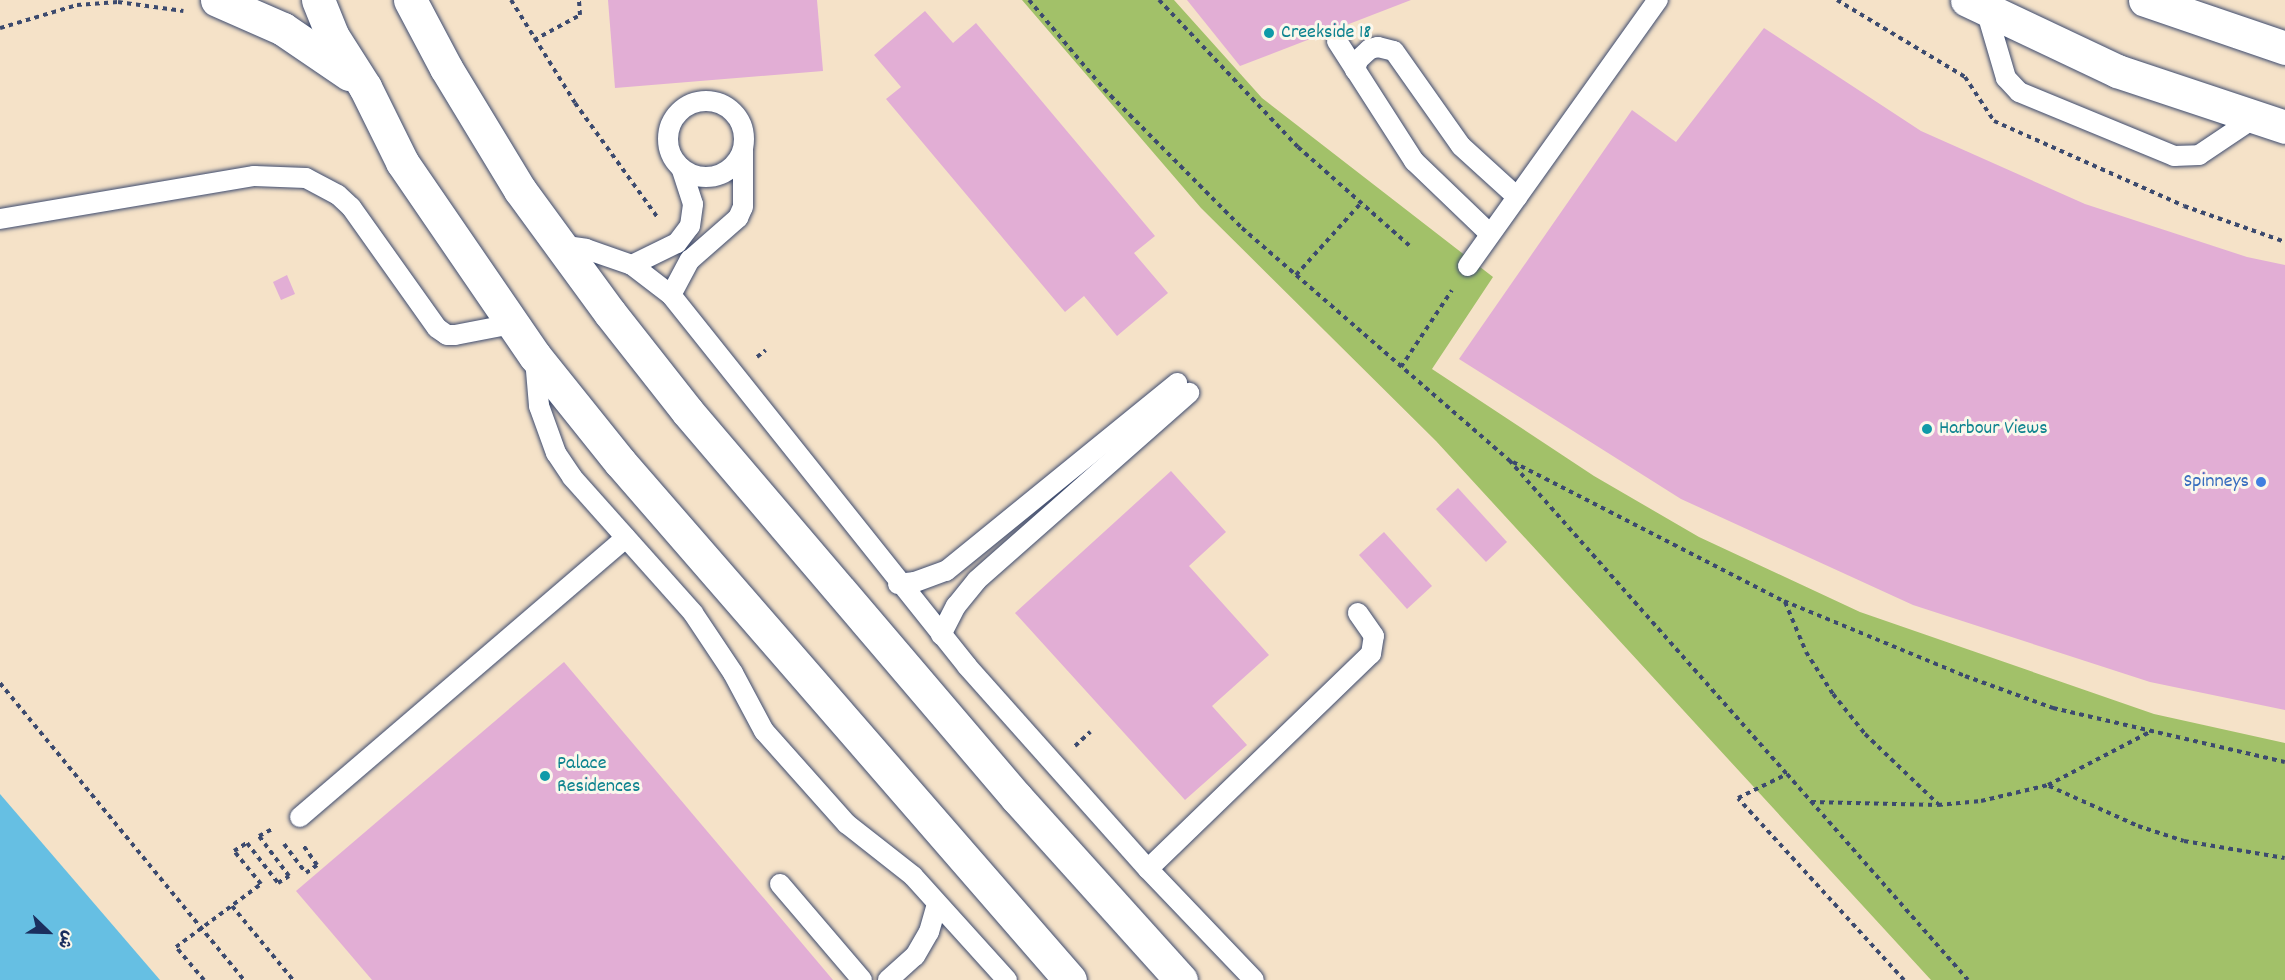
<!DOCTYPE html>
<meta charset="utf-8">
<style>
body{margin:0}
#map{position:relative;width:2285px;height:980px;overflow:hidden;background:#f5e2c8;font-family:Dekko,"Playpen Sans Arabic",sans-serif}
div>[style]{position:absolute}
.green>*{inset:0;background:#a2c169}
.water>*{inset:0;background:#66bfe3}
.building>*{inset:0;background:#e2aed5}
.path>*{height:4px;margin-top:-2px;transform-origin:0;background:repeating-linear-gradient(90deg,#3c4a6e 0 4.5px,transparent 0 9px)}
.roads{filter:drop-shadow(0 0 2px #3c4a6e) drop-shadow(0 0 2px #3c4a6e)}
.service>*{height:20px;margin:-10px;padding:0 10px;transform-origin:10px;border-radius:10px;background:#fff}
.service>.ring{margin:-10px;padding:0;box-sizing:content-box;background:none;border:20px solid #fff;border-radius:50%}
.tertiary>*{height:33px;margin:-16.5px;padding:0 16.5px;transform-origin:16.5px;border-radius:16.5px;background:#fff}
.dots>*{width:16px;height:16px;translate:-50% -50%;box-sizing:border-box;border:3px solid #fbf7ec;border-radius:50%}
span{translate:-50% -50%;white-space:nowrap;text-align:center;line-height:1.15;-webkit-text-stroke:6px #fbf7ec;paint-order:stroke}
.culture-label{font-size:20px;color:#0d838f}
.left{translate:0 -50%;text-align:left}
.shop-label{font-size:20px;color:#366cbe}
.right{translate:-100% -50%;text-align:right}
.north{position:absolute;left:18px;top:902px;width:60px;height:60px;-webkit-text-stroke:4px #fbf7ec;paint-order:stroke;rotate:113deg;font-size:16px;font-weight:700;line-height:24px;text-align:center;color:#1b2f5e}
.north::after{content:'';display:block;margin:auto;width:21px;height:27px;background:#1b2f5e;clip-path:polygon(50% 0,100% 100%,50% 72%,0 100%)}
</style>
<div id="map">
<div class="green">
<i style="clip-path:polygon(1022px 0,1174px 0,1262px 98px,1493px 277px,1432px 369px,1594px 476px,1699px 537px,1860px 612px,2154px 714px,2285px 743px,2285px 980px,1931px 980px,1436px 441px,1201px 208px)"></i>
</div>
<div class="water">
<i style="clip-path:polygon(0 794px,160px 980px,0 980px)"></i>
</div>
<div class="building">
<i style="clip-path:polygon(608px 0,817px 0,823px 71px,615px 88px)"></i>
<i style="clip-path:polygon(1187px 0,1411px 0,1240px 66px)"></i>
<i style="clip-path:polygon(925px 11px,953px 43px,976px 23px,1155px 236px,1134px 253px,1168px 293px,1117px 336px,1084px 296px,1065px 312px,886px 99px,901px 87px,874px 55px)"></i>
<i style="clip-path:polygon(1764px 28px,1921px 131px,2085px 204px,2247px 257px,2285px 265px,2285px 710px,2150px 682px,1913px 605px,1681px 499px,1459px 359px,1632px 110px,1676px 142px)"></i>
<i style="clip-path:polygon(287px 275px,295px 294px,281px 300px,273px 282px)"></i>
<i style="clip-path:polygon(1171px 471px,1226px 532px,1189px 566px,1269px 655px,1212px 706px,1247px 745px,1185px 800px,1015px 613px)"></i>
<i style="clip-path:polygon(1458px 488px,1507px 542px,1486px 562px,1436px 509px)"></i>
<i style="clip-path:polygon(1384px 532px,1432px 586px,1407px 609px,1359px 555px)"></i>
<i style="clip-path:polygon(564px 662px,833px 980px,372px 980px,296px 891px)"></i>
</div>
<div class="path">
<i style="left:511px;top:0;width:121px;rotate:58.1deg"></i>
<i style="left:575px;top:103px;width:142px;rotate:54.2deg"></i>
<i style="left:1029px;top:0;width:116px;rotate:49.9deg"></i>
<i style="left:1104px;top:89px;width:196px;rotate:45.2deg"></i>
<i style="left:1242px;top:228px;width:354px;rotate:41deg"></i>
<i style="left:1509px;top:460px;width:419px;rotate:48.5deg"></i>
<i style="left:1159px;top:0;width:202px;rotate:46.6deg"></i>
<i style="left:1298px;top:147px;width:149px;rotate:41.5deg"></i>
<i style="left:1837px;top:0;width:149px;rotate:31deg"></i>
<i style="left:1965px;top:77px;width:53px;rotate:56.6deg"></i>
<i style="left:1994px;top:121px;width:208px;rotate:24.1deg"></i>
<i style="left:2184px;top:206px;width:107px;rotate:19.6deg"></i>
<i style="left:0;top:28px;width:80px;rotate:-16.6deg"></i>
<i style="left:77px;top:5px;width:41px;rotate:-4.2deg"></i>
<i style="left:118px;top:2px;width:66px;rotate:7.9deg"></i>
<i style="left:534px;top:40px;width:52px;rotate:-28.5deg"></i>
<i style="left:580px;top:15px;width:15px;rotate:-94deg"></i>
<i style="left:1296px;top:275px;width:97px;rotate:-47.9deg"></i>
<i style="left:757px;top:357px;width:11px;rotate:-38deg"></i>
<i style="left:1401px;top:367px;width:92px;rotate:-56.5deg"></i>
<i style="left:1513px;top:462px;width:305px;rotate:27.2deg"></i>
<i style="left:1784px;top:601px;width:196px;rotate:22.5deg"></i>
<i style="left:1965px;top:676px;width:94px;rotate:20deg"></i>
<i style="left:2053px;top:708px;width:238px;rotate:13.1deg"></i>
<i style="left:1785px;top:602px;width:54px;rotate:67.2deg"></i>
<i style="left:1806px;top:652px;width:50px;rotate:57.3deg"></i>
<i style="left:1833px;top:694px;width:51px;rotate:51.3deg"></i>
<i style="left:1865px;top:734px;width:101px;rotate:43.8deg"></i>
<i style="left:0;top:683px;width:384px;rotate:50.6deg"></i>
<i style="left:1075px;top:746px;width:21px;rotate:-43deg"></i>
<i style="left:2049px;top:786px;width:98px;rotate:24.2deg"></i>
<i style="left:2138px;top:826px;width:48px;rotate:18.1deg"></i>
<i style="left:2184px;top:841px;width:102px;rotate:9.6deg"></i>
<i style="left:1811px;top:802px;width:127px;rotate:1.4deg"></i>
<i style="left:1938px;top:805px;width:43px;rotate:-5.3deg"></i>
<i style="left:1981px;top:801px;width:69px;rotate:-13.4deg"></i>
<i style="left:2048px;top:785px;width:115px;rotate:-27.5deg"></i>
<i style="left:284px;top:844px;width:36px;rotate:53deg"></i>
<i style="left:306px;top:873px;width:14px;rotate:-36deg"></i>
<i style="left:317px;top:865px;width:24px;rotate:-125deg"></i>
<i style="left:232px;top:906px;width:96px;rotate:50.5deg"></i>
<i style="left:204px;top:980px;width:43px;rotate:-130.3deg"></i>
<i style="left:176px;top:947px;width:106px;rotate:-36.5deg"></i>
<i style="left:261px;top:884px;width:43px;rotate:-129.3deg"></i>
<i style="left:234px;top:851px;width:15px;rotate:-32deg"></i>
<i style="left:247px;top:843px;width:51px;rotate:52.2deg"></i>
<i style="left:278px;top:883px;width:13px;rotate:-32deg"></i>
<i style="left:289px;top:876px;width:50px;rotate:-126.9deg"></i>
<i style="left:259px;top:836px;width:15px;rotate:-28deg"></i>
<i style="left:1904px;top:980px;width:246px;rotate:-132.4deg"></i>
<i style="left:1738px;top:798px;width:55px;rotate:-26.1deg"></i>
<i style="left:1787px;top:774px;width:274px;rotate:48.7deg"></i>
</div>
<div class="roads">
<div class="service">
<i style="left:1986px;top:10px;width:71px;rotate:73.6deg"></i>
<i style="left:2006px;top:78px;width:19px;rotate:47deg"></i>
<i style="left:2019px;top:92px;width:168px;rotate:22.4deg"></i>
<i style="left:2174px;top:156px;width:25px;rotate:-2deg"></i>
<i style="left:2199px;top:155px;width:66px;rotate:-33.9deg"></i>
<i style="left:1337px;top:41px;width:143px;rotate:57.3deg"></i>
<i style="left:1414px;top:161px;width:105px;rotate:43.8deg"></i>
<i style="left:1355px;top:70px;width:10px;rotate:-73deg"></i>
<i style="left:1358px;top:60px;width:16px;rotate:-43deg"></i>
<i style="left:1370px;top:49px;width:8px;rotate:-14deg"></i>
<i style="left:1378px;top:47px;width:16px;rotate:14deg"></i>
<i style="left:1394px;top:51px;width:116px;rotate:54.8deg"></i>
<i style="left:1461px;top:146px;width:76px;rotate:42.3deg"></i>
<i class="ring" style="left:668px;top:101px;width:56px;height:56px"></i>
<i style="left:0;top:219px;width:258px;rotate:-9.6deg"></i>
<i style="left:254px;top:176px;width:52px;rotate:2.2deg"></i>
<i style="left:306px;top:178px;width:36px;rotate:28deg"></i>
<i style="left:338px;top:195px;width:18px;rotate:43deg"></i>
<i style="left:351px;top:207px;width:148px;rotate:54.6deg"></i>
<i style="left:437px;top:328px;width:12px;rotate:35deg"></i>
<i style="left:447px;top:335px;width:8px"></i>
<i style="left:455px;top:335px;width:58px;rotate:-10.9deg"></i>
<i style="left:559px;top:245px;width:27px;rotate:8deg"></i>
<i style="left:586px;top:249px;width:49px;rotate:19.2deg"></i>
<i style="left:632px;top:265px;width:49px;rotate:37.6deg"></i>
<i style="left:671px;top:295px;width:475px;rotate:51.4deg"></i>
<i style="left:967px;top:666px;width:272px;rotate:48.3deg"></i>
<i style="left:1148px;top:869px;width:153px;rotate:46.3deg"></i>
<i style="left:632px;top:265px;width:50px;rotate:-26.1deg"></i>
<i style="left:677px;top:243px;width:21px;rotate:-53deg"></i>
<i style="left:690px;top:226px;width:22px;rotate:-82deg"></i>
<i style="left:693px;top:204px;width:38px;rotate:-108deg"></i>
<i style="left:1468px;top:266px;width:327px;rotate:-54.5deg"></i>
<i style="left:671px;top:295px;width:40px;rotate:-62deg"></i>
<i style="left:690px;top:260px;width:64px;rotate:-41.2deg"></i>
<i style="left:738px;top:218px;width:12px;rotate:-66deg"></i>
<i style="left:743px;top:207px;width:57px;rotate:-90deg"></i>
<i style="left:535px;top:359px;width:47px;rotate:85.1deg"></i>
<i style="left:539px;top:406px;width:50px;rotate:70.1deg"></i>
<i style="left:556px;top:453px;width:29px;rotate:56deg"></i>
<i style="left:572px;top:477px;width:182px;rotate:48.3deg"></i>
<i style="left:693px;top:613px;width:72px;rotate:56.3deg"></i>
<i style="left:733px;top:673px;width:66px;rotate:61.9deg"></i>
<i style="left:764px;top:731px;width:125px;rotate:48.3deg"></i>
<i style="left:847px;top:824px;width:84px;rotate:38.2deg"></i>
<i style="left:913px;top:876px;width:140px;rotate:47.9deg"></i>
<i style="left:898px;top:584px;width:17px;rotate:-7deg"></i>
<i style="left:915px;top:582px;width:33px;rotate:-20deg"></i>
<i style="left:946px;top:571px;width:298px;rotate:-39.1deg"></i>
<i style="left:941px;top:635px;width:33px;rotate:-63deg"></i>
<i style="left:956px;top:606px;width:33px;rotate:-51deg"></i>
<i style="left:977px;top:580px;width:283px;rotate:-41.4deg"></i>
<i style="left:300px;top:817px;width:429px;rotate:-40.6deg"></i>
<i style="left:1148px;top:869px;width:310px;rotate:-44deg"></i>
<i style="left:1371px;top:654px;width:18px;rotate:-81deg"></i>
<i style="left:1374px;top:636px;width:28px;rotate:-125deg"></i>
<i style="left:780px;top:884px;width:126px;rotate:49.5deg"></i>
<i style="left:888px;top:980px;width:36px;rotate:-42deg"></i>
<i style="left:915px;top:956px;width:28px;rotate:-60deg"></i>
<i style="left:929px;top:932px;width:29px;rotate:-74deg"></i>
</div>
<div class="tertiary">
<i style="left:217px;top:0;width:72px;rotate:23.7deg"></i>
<i style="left:283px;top:29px;width:80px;rotate:34.3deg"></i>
<i style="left:318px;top:0;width:38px;rotate:68deg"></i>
<i style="left:332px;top:35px;width:62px;rotate:57.6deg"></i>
<i style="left:365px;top:87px;width:84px;rotate:63.7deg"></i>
<i style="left:402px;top:162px;width:235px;rotate:55.6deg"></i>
<i style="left:535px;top:356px;width:136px;rotate:51.3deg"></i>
<i style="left:620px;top:462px;width:686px;rotate:49.02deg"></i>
<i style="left:410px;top:0;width:77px;rotate:62.1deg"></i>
<i style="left:446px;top:68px;width:143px;rotate:58.8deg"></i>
<i style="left:520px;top:190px;width:152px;rotate:53.8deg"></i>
<i style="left:610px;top:313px;width:125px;rotate:51.8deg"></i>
<i style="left:687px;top:411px;width:509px;rotate:49.55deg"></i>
<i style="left:1017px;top:798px;width:245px;rotate:48deg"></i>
<i style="left:1967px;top:0;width:166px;rotate:25.3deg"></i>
<i style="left:2117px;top:71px;width:177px;rotate:18.4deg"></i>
<i style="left:2145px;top:0;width:148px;rotate:18.9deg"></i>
</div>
</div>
<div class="dots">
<i style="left:1269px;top:33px;background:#0f9aa8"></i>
<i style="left:1927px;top:429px;background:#0f9aa8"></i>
<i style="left:2261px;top:482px;background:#3f7fe0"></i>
<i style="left:545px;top:776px;background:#0f9aa8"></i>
</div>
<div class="culture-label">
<span class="left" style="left:1281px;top:33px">Creekside 18</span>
<span class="left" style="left:1939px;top:429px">Harbour Views</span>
<span class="left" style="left:557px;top:776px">Palace<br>Residences</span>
</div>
<div class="shop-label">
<span class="right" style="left:2249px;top:482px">Spinneys</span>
</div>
<div class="north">ش</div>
</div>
